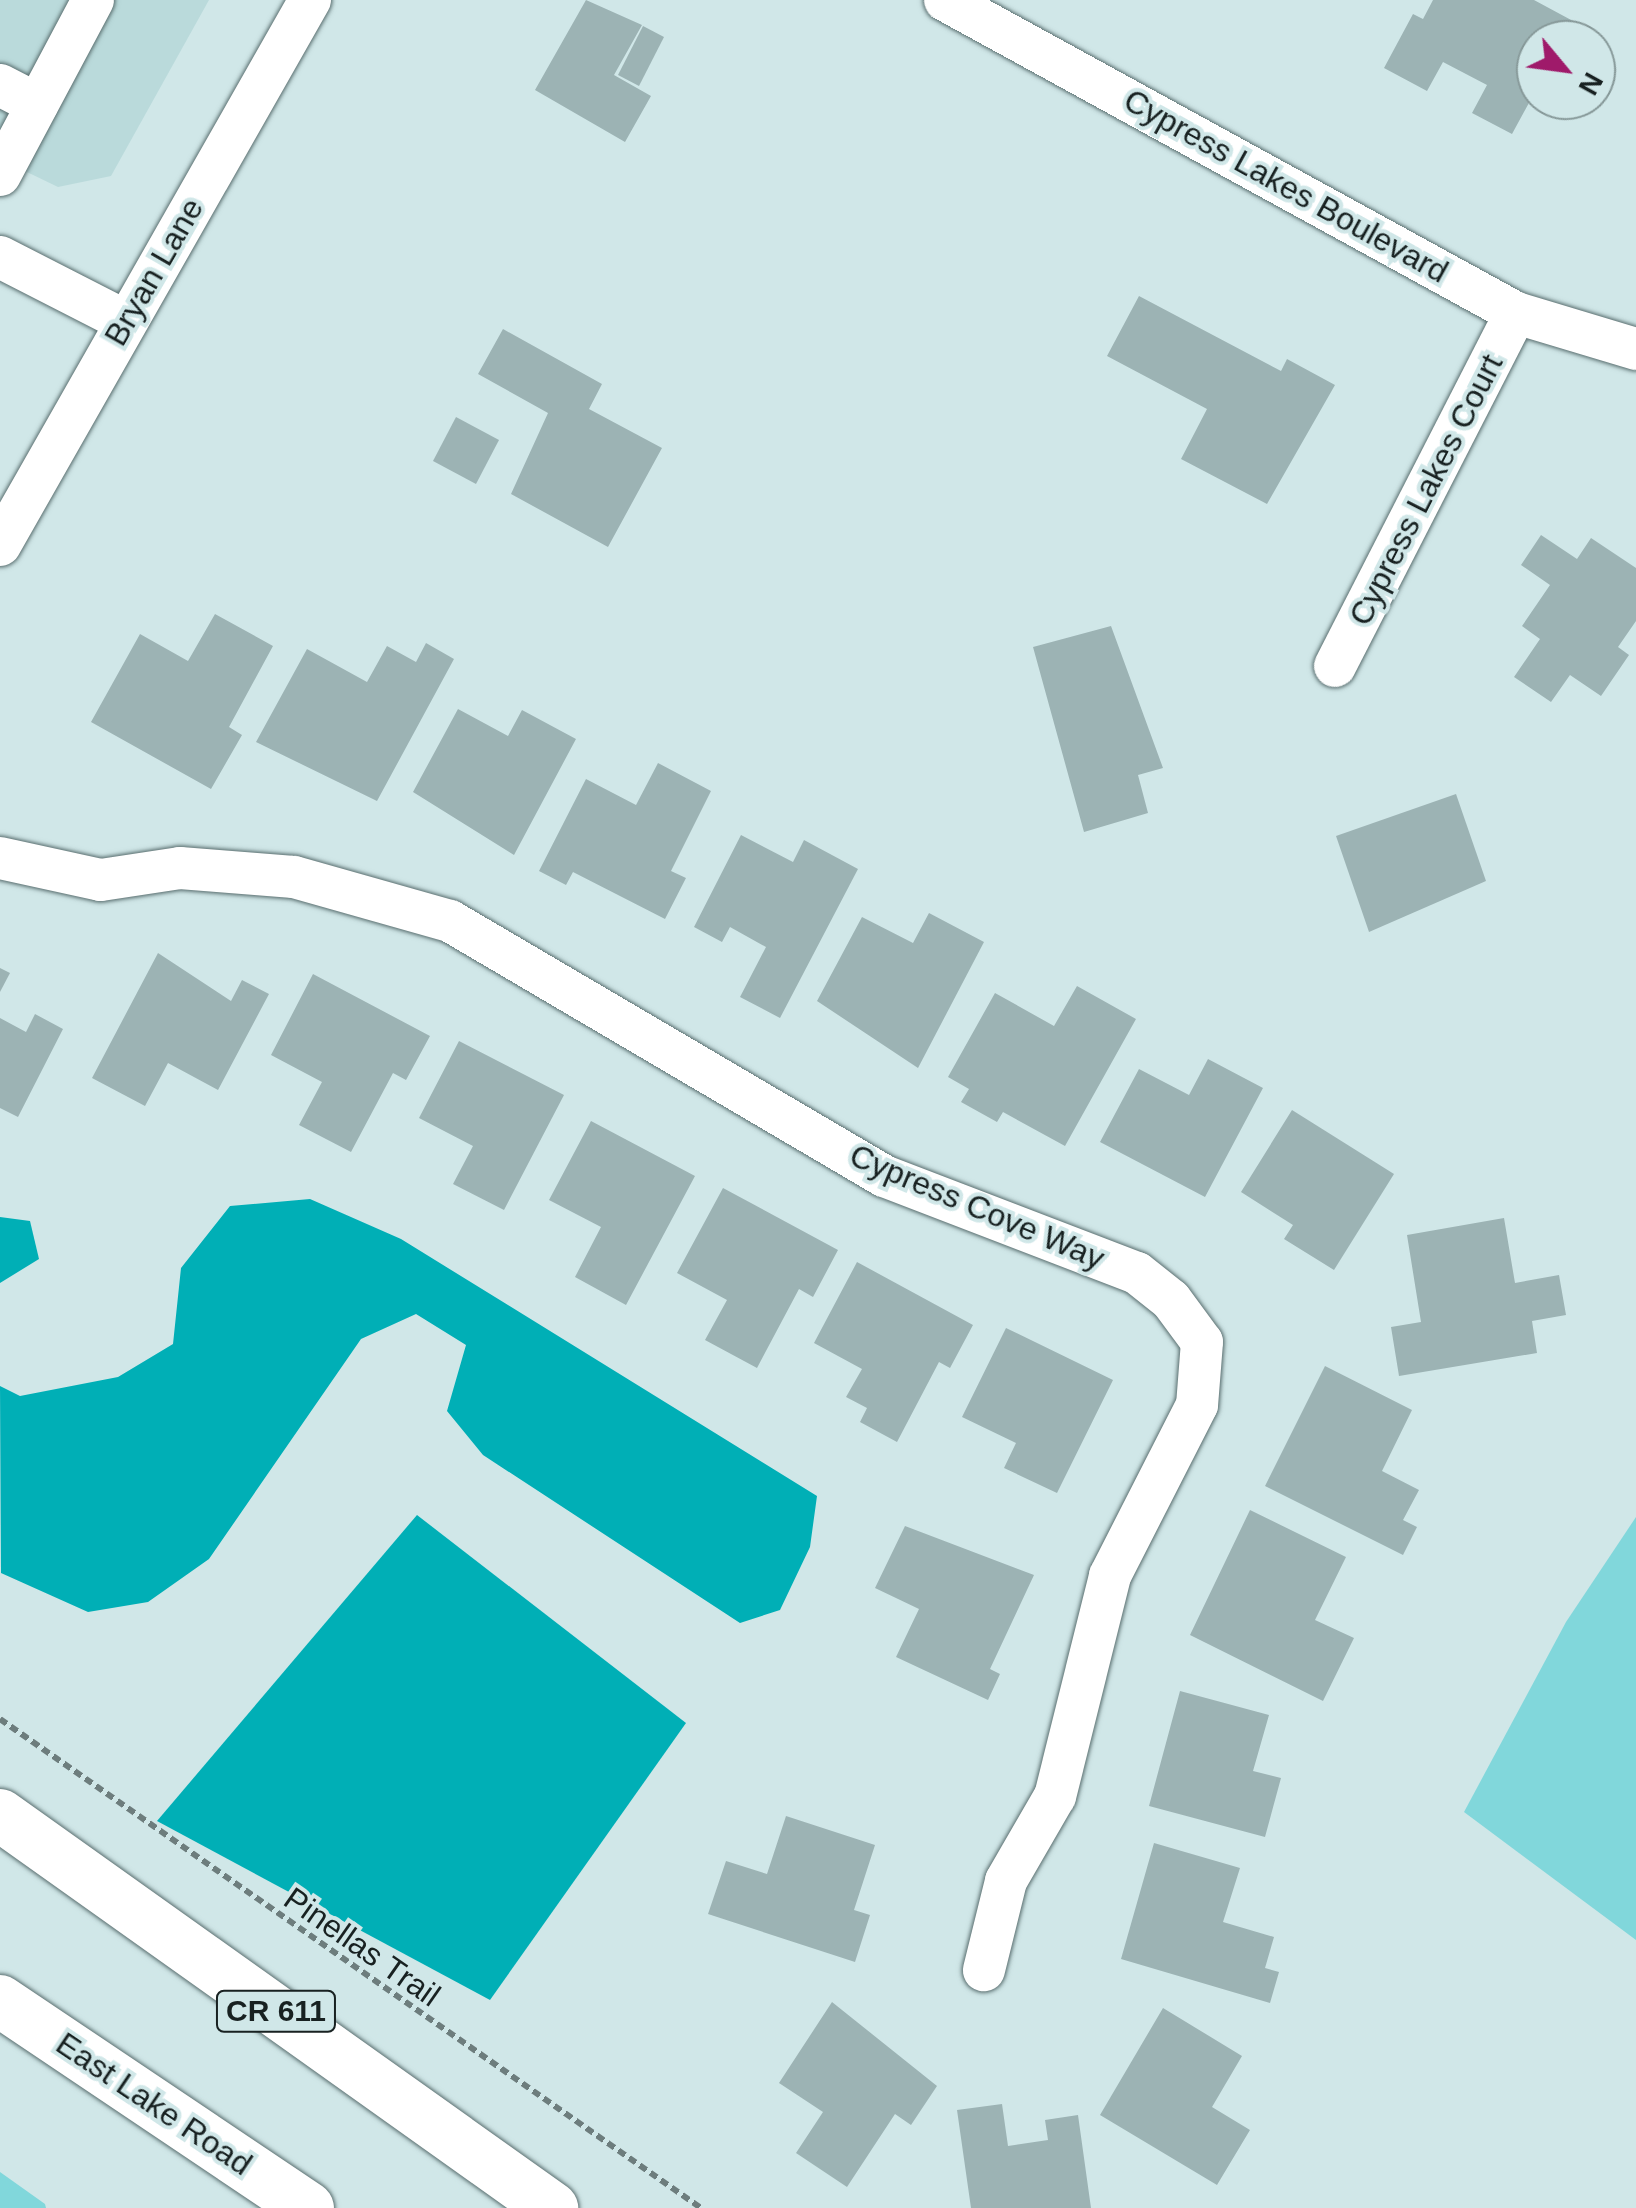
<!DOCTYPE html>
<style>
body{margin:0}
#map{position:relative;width:1636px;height:2208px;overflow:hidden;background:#d0e7e8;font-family:Arial,sans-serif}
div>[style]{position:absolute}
.built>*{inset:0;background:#badadb}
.green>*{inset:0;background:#81d7db}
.water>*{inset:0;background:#00afb6}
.building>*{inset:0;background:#9cb3b4}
.path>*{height:6px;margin-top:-3px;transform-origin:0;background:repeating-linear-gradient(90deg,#6d7d7d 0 8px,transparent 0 13px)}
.roads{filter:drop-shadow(0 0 2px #596e6f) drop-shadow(0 0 2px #596e6f)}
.minor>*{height:42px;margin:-21px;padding:0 21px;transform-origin:21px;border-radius:21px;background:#fff}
.major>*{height:52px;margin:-26px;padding:0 26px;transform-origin:26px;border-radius:26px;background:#fff}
span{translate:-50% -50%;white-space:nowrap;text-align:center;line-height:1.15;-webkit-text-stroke:8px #d0e7e8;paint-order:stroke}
.shield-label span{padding:2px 8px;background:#d0e7e8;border:2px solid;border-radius:8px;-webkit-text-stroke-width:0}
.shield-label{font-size:30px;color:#182121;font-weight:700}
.street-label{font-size:32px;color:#182121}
.north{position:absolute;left:1516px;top:20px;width:100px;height:100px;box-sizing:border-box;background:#d0e7e8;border:2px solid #869898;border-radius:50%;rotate:119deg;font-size:28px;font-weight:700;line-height:40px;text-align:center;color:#182121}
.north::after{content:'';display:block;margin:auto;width:35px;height:45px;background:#9f1a6a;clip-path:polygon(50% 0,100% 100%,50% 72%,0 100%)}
</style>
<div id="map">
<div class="built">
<i style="clip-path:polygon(0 0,209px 0,111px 176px,58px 187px,0 159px)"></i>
</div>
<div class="green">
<i style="clip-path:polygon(1636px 1517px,1636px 1940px,1464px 1812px,1566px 1622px)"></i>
<i style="clip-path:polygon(0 2172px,45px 2204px,46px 2208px,0 2208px)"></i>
</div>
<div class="water">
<i style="clip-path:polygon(310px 1199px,401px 1239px,817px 1496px,810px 1547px,780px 1610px,740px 1623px,483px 1455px,447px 1411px,466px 1345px,416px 1314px,361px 1339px,209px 1559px,148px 1602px,88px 1612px,1px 1573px,0 1386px,20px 1396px,118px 1377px,173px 1344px,181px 1268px,230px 1206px)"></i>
<i style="clip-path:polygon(0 1217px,30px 1221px,39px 1259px,0 1283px)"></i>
<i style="clip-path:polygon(417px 1515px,686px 1723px,490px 2000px,157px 1821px)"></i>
</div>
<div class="building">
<i style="clip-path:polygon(586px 0,642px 25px,614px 75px,651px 96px,625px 142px,535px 90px)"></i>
<i style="clip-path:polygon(1433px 0,1534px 0,1573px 21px,1563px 40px,1536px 40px,1536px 90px,1512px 134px,1472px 113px,1487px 85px,1443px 62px,1427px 91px,1384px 68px,1413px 14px,1423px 19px)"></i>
<i style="clip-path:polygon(643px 26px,664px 37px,639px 86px,618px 75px)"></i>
<i style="clip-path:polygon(1139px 296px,1281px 371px,1287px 359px,1335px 385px,1267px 504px,1181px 459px,1207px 409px,1107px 356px)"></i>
<i style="clip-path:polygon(503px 329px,602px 384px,589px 409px,662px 448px,608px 547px,511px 494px,548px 413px,478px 374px)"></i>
<i style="clip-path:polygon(456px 417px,499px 440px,476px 484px,433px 461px)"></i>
<i style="clip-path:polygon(1541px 535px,1577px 559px,1591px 538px,1636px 568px,1636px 621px,1618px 647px,1629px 655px,1601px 696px,1570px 675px,1551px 702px,1514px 677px,1540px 639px,1522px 626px,1550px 585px,1521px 565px)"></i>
<i style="clip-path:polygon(215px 614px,273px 646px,229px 727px,242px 735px,211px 789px,91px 722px,140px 634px,188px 661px)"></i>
<i style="clip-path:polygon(1111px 626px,1163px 768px,1138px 775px,1148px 813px,1084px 832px,1033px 647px)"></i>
<i style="clip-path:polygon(426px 643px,454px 659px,377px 801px,256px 742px,307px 649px,367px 682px,387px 646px,416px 662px)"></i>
<i style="clip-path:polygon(458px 709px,508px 736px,522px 710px,576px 739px,514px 855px,413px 792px)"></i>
<i style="clip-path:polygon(658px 763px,711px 791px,671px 871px,686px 878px,665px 919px,573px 872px,566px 885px,539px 871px,586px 779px,636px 805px)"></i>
<i style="clip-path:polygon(1456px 794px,1486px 881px,1369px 932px,1336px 836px)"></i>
<i style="clip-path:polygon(741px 835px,793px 862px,804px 840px,858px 869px,780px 1018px,740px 997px,766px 947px,730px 927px,722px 942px,694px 927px)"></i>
<i style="clip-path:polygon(929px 913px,984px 942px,918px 1068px,817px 1001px,862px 917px,913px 943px)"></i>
<i style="clip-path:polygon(158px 953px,231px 1001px,242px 980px,269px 994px,218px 1090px,168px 1063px,145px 1106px,92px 1078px)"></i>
<i style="clip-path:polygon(0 968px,10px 973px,0 992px)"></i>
<i style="clip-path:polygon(313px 974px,430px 1036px,406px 1080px,393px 1073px,351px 1152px,299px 1125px,322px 1082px,271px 1055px)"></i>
<i style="clip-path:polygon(1077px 986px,1136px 1019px,1065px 1146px,1003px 1112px,997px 1122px,961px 1102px,969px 1089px,948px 1077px,995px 993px,1054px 1026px)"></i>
<i style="clip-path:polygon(35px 1014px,63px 1029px,18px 1117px,0 1108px,0 1018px,26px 1032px)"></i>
<i style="clip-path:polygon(459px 1041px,564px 1095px,504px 1210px,453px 1184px,473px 1146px,419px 1118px)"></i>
<i style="clip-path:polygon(1208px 1059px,1263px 1088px,1205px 1197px,1100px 1142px,1139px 1069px,1189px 1095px)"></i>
<i style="clip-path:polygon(1292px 1110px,1394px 1174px,1334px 1270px,1284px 1239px,1293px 1225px,1241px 1192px)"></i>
<i style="clip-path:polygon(591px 1121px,695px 1176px,626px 1305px,575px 1277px,601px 1227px,549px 1200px)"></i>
<i style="clip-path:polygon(723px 1188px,838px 1250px,813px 1297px,799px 1289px,757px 1368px,705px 1340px,727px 1300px,677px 1273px)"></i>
<i style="clip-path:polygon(1504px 1218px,1515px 1283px,1559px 1275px,1566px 1315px,1532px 1321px,1537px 1353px,1399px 1376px,1391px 1327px,1421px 1322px,1407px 1235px)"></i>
<i style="clip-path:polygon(857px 1262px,973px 1325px,950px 1368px,939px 1362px,897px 1442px,860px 1422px,867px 1408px,846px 1397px,862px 1369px,814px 1343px)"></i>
<i style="clip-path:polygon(1006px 1328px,1113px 1380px,1057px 1493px,1004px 1468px,1016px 1443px,962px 1417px)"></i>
<i style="clip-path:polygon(1325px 1366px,1412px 1410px,1382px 1471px,1419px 1490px,1403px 1520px,1417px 1527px,1403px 1555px,1265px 1486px)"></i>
<i style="clip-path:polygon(1250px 1510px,1346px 1557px,1315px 1620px,1354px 1638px,1323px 1701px,1190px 1635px)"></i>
<i style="clip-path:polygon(905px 1526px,1034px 1575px,990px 1669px,1000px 1674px,988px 1700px,896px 1657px,919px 1609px,875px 1588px)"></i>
<i style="clip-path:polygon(1180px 1691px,1269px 1715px,1253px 1771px,1281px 1778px,1265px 1837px,1149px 1806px)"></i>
<i style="clip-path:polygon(786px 1816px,875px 1845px,854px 1910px,870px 1915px,855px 1962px,708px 1914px,726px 1861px,767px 1874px)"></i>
<i style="clip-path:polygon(1154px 1843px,1240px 1868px,1223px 1922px,1274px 1937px,1265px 1968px,1279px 1972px,1270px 2003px,1121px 1959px)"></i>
<i style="clip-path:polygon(832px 2002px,937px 2086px,911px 2125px,895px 2114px,847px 2187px,796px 2153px,823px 2112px,779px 2083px)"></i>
<i style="clip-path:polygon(1163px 2008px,1242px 2056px,1212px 2107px,1250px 2130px,1217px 2185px,1100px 2115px)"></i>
<i style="clip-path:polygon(1002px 2104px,1008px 2146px,1048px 2140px,1045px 2120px,1078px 2115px,1091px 2208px,971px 2208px,957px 2110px)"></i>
</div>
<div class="path">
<i style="left:0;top:1719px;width:855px;rotate:34.9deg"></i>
</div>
<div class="roads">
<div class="minor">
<i style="left:945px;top:0;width:651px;rotate:28.73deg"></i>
<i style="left:1516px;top:313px;width:125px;rotate:16.7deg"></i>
<i style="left:0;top:85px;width:42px;rotate:27.2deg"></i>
<i style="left:0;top:175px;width:198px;rotate:-62deg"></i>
<i style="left:0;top:257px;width:140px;rotate:27.1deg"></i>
<i style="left:0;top:545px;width:627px;rotate:-60.37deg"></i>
<i style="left:1335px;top:666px;width:397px;rotate:-62.9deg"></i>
<i style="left:0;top:858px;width:103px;rotate:12.3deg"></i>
<i style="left:101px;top:880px;width:80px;rotate:-8.6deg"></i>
<i style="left:180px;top:868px;width:114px;rotate:4.5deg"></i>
<i style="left:294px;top:877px;width:162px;rotate:15.8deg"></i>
<i style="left:450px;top:921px;width:503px;rotate:30.44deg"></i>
<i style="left:884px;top:1176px;width:271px;rotate:21deg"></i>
<i style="left:1137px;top:1273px;width:43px;rotate:38.5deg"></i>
<i style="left:1171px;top:1300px;width:52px;rotate:53.6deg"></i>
<i style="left:1202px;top:1342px;width:63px;rotate:94.5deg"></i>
<i style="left:1197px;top:1405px;width:192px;rotate:117deg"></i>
<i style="left:1110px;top:1576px;width:227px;rotate:104deg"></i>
<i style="left:1055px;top:1796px;width:98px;rotate:120deg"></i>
<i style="left:1006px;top:1881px;width:92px;rotate:103.9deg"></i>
</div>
<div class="major">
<i style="left:0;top:1815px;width:678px;rotate:35.45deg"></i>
<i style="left:0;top:2001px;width:371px;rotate:33.9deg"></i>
</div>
</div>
<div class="shield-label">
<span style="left:276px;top:2011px">CR 611</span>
</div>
<div class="street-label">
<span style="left:1286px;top:186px;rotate:29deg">Cypress Lakes Boulevard</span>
<span style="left:154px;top:272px;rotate:-60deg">Bryan Lane</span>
<span style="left:1426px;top:490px;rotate:-63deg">Cypress Lakes Court</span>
<span style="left:977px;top:1207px;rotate:23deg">Cypress Cove Way</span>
<span style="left:362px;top:1947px;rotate:35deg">Pinellas Trail</span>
<span style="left:154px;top:2104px;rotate:34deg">East Lake Road</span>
</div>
<div class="north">N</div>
</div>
